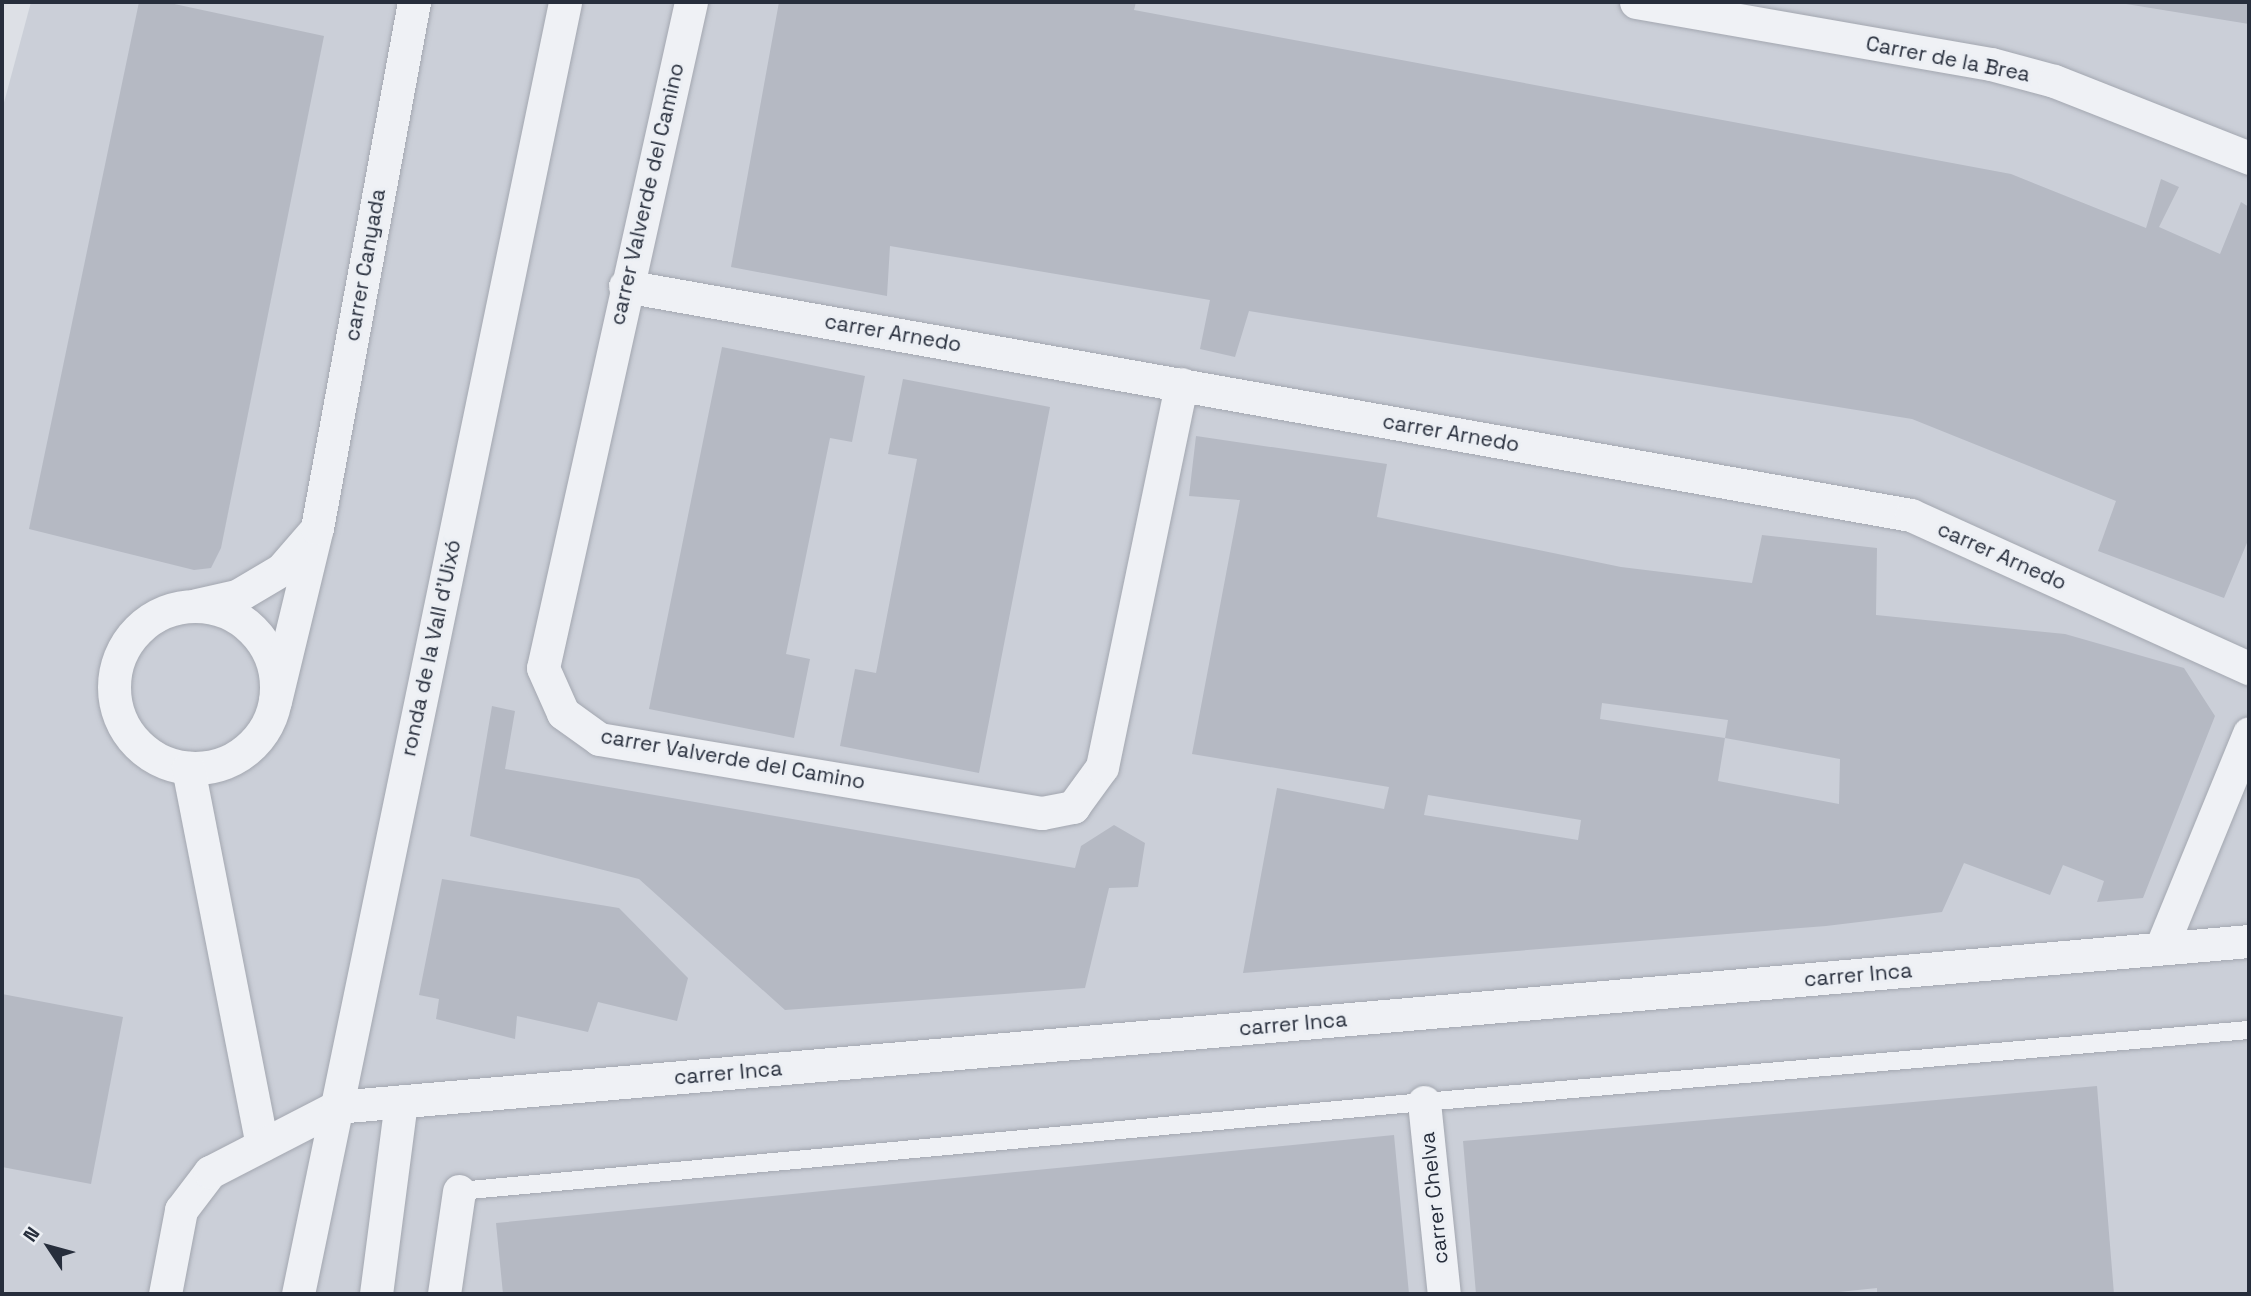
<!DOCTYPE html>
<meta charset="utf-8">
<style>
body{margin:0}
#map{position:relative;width:2251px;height:1296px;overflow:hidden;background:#dde0e6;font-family:"Space Grotesk",sans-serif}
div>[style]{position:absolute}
.built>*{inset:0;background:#cbcfd8}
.building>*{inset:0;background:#b5b9c3}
.roads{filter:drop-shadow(0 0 2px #a3a7b0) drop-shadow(0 0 2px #a3a7b0)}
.lane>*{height:18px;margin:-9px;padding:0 9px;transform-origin:9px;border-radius:9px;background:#eff1f5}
.street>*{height:33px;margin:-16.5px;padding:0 16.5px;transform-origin:16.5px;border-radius:16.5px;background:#eff1f5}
.street>.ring{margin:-16.5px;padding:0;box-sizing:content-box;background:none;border:33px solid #eff1f5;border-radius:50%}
span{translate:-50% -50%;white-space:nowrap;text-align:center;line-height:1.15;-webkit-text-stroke:6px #eceff4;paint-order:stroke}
.street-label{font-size:21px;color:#272e3c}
.frame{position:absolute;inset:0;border:4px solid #272e3c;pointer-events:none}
.north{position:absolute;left:14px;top:1212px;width:70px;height:70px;-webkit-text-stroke:5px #eceff4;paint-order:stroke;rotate:306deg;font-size:19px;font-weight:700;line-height:28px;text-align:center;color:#272e3c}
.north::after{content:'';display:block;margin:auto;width:24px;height:32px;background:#272e3c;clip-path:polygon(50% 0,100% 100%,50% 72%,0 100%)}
</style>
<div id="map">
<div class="built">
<i style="clip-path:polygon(31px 2px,2249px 2px,2249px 1294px,2px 1294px,2px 110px)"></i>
</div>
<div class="building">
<i style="clip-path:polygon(139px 2px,165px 2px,324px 36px,221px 548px,211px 568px,194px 570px,29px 529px)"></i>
<i style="clip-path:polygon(779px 2px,1136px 2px,1134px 10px,2011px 174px,2146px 228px,2161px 179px,2179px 187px,2159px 227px,2220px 254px,2241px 202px,2249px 207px,2249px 538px,2224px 598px,2098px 551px,2116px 501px,1912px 419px,1249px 311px,1235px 357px,1200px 349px,1210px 300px,890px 246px,887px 296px,731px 267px)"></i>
<i style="clip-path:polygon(2120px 2px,2249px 2px,2249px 24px,2120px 3px)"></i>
<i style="clip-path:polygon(722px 347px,865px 376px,852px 442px,830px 438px,786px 654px,810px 659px,794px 738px,649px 709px)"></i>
<i style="clip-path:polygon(903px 379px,1050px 407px,979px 773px,840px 746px,855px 669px,876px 673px,917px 459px,888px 454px)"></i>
<i style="clip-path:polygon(evenodd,1196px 436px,1387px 464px,1377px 517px,1621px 567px,1752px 583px,1762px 535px,1877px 548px,1876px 615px,2065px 634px,2184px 668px,2215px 716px,2143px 898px,2097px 902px,2104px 881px,2063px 865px,2050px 895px,1964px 863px,1942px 912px,1826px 926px,1243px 973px,1277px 788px,1384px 809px,1389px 787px,1192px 754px,1240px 500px,1189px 496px,1196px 436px,1602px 703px,1728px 720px,1725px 738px,1600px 719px,1602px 703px,1196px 436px,1725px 738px,1840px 759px,1839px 804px,1718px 781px,1725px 738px,1196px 436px,1428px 795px,1581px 820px,1578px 840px,1424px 815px,1428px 795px)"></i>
<i style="clip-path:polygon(492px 706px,515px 711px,505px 769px,1075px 868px,1081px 846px,1114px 825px,1145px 843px,1138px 887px,1109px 888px,1085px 988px,785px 1010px,639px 879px,470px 836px)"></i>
<i style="clip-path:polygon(442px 879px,619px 908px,688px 978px,677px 1021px,598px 1002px,588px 1032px,517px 1016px,515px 1039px,436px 1019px,439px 999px,419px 995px)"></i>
<i style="clip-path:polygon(2px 994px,123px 1017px,91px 1184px,2px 1167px)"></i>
<i style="clip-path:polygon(2097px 1086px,2114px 1294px,1877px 1294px,1877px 1288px,1820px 1294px,1476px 1294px,1463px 1141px)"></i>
<i style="clip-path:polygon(1394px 1135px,1409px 1294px,503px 1294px,496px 1223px)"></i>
</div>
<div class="roads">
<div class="lane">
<i style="left:459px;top:1191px;width:969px;rotate:-5.27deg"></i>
<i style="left:1424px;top:1102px;width:828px;rotate:-4.99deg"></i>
</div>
<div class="street">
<i style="left:691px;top:2px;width:682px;rotate:102.53deg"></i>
<i style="left:543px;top:668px;width:49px;rotate:66deg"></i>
<i style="left:563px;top:713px;width:44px;rotate:35.8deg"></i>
<i style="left:599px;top:739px;width:449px;rotate:9.5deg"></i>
<i style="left:1042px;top:813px;width:32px;rotate:-11deg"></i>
<i style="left:1073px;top:807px;width:49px;rotate:-54.1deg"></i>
<i style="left:1102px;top:767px;width:391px;rotate:-78.3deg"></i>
<i style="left:1636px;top:2px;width:360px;rotate:9.9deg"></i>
<i style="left:1991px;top:64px;width:65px;rotate:15.1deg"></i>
<i style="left:2054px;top:81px;width:210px;rotate:21.5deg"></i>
<i style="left:625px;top:286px;width:1306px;rotate:10.1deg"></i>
<i style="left:1911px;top:515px;width:371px;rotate:24.4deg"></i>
<i style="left:196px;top:605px;width:42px;rotate:-12.4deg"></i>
<i style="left:237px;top:596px;width:51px;rotate:-30.6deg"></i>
<i style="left:281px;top:570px;width:49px;rotate:-49.1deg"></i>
<i class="ring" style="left:114px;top:606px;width:129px;height:129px"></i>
<i style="left:275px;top:701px;width:178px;rotate:-76.4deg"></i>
<i style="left:317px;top:528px;width:535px;rotate:-79.55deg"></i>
<i style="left:188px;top:768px;width:384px;rotate:78.9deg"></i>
<i style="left:2161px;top:948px;width:232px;rotate:-67.7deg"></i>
<i style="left:1424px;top:1102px;width:193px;rotate:84.1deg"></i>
<i style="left:165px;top:1294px;width:86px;rotate:-79.2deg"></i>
<i style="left:181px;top:1210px;width:48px;rotate:-52.7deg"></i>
<i style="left:210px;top:1172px;width:142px;rotate:-27.3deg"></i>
<i style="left:336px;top:1107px;width:1920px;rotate:-4.96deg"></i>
<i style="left:298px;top:1294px;width:1319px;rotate:-78.32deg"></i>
<i style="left:376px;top:1294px;width:194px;rotate:-82.6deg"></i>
<i style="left:444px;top:1294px;width:104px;rotate:-81.7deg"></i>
</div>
</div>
<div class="street-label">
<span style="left:1948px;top:59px;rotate:11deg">Carrer de la Brea</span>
<span style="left:647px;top:194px;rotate:-77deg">carrer Valverde del Camino</span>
<span style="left:365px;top:265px;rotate:-80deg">carrer Canyada</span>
<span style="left:893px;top:333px;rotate:10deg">carrer Arnedo</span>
<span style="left:1451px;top:433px;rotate:10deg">carrer Arnedo</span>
<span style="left:2002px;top:556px;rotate:24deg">carrer Arnedo</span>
<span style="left:431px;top:648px;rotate:-78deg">ronda de la Vall d'Uixó</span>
<span style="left:733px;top:759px;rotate:10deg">carrer Valverde del Camino</span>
<span style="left:1858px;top:975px;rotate:-5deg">carrer Inca</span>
<span style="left:1293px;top:1024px;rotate:-5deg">carrer Inca</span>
<span style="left:728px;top:1073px;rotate:-5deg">carrer Inca</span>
<span style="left:1434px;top:1198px;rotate:-96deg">carrer Chelva</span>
</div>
<div class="frame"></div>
<div class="north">N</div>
</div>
